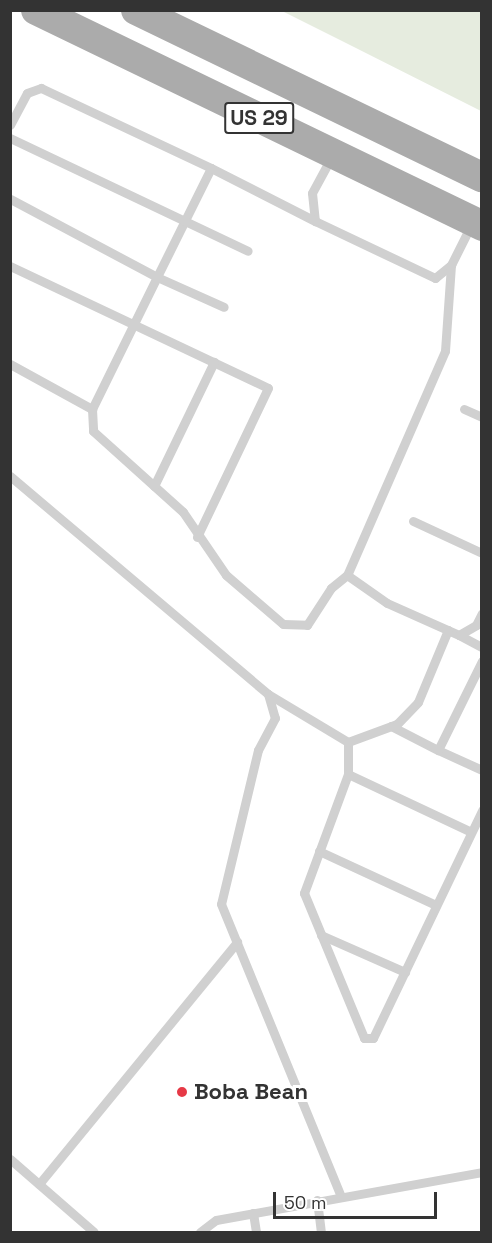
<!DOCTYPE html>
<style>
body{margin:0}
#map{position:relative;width:492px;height:1243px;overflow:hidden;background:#fff;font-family:"Space Grotesk",sans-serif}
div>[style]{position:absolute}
.green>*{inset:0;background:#e6ecdf}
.service>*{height:9px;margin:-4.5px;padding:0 4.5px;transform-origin:4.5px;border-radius:4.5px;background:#d0d0d0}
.primary>*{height:30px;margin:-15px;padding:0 15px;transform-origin:15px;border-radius:15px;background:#ababab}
.dots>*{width:16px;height:16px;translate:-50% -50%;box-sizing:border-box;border:3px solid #fff;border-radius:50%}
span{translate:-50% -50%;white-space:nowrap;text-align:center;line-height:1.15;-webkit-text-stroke:6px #fff;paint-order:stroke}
.shield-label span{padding:2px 4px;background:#fff;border:2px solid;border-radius:4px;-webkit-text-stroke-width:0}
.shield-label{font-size:21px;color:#333;font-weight:700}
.poi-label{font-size:22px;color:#333;font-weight:700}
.left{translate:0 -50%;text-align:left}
.frame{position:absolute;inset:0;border:12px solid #333;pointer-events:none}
.scale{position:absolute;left:273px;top:1192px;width:164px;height:27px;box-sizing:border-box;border:3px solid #333;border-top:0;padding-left:8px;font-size:18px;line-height:21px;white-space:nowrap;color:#333;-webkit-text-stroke:4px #fff;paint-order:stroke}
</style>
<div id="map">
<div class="green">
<i style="clip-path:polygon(282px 11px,481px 11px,481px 111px,344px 42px)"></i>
</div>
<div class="service">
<i style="left:10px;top:125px;width:36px;rotate:-62deg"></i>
<i style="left:27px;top:93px;width:15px;rotate:-20deg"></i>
<i style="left:41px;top:88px;width:188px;rotate:25.2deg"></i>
<i style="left:211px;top:168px;width:122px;rotate:116.4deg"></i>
<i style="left:157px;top:277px;width:166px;rotate:-152deg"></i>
<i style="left:10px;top:138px;width:263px;rotate:25.4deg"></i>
<i style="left:332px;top:156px;width:42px;rotate:118.4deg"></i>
<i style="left:312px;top:193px;width:28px;rotate:84deg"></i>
<i style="left:315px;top:221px;width:133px;rotate:25.4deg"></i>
<i style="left:435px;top:278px;width:21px;rotate:-39deg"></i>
<i style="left:451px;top:265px;width:45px;rotate:-63.4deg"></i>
<i style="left:211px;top:168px;width:117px;rotate:27deg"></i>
<i style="left:451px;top:265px;width:86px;rotate:94deg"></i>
<i style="left:445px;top:351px;width:244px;rotate:113.6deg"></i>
<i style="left:347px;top:575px;width:49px;rotate:35deg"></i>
<i style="left:387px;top:603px;width:79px;rotate:24deg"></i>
<i style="left:459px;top:635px;width:20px;rotate:-30deg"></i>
<i style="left:476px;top:625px;width:13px;rotate:-63deg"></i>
<i style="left:10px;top:266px;width:285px;rotate:25.3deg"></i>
<i style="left:268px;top:388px;width:165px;rotate:115.5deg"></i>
<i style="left:10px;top:364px;width:94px;rotate:28.8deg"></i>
<i style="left:92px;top:409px;width:22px;rotate:87deg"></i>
<i style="left:93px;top:431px;width:121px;rotate:42deg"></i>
<i style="left:183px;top:512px;width:76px;rotate:55.7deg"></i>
<i style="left:226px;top:575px;width:75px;rotate:40.7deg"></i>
<i style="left:283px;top:624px;width:24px;rotate:2deg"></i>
<i style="left:307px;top:625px;width:44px;rotate:-57deg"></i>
<i style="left:331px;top:588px;width:21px;rotate:-39deg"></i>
<i style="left:92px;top:409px;width:147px;rotate:-63.8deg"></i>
<i style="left:157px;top:277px;width:73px;rotate:24.1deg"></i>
<i style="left:464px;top:409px;width:20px;rotate:24deg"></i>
<i style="left:10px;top:476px;width:338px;rotate:40.2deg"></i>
<i style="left:268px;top:694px;width:25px;rotate:74deg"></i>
<i style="left:275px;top:718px;width:36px;rotate:118deg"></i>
<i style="left:258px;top:750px;width:158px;rotate:103.5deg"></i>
<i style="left:221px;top:904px;width:316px;rotate:67.7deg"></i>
<i style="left:154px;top:486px;width:138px;rotate:-64.2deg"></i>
<i style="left:413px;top:521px;width:76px;rotate:24.9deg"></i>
<i style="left:459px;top:635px;width:26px;rotate:28deg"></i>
<i style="left:482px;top:661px;width:99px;rotate:116.3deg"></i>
<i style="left:438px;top:750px;width:48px;rotate:24.4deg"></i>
<i style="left:268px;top:694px;width:93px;rotate:31deg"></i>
<i style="left:348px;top:742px;width:32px;rotate:90deg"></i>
<i style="left:348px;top:774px;width:127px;rotate:110.3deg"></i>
<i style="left:304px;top:893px;width:157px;rotate:67.5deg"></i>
<i style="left:364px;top:1038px;width:9px"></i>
<i style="left:373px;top:1038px;width:253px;rotate:-64.4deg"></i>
<i style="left:391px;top:726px;width:53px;rotate:27.1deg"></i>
<i style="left:348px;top:742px;width:52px;rotate:-20.2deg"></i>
<i style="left:397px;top:724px;width:30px;rotate:-46deg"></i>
<i style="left:418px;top:702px;width:78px;rotate:-67.4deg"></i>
<i style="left:348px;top:774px;width:136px;rotate:25.2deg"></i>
<i style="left:319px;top:851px;width:129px;rotate:24.8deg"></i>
<i style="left:321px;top:935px;width:92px;rotate:23.8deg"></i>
<i style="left:10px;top:1159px;width:111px;rotate:41deg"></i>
<i style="left:39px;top:1184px;width:313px;rotate:-50.7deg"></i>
<i style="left:317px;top:1200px;width:32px;rotate:83deg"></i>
<i style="left:253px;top:1213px;width:19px;rotate:81deg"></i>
<i style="left:200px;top:1232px;width:20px;rotate:-37deg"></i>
<i style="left:216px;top:1220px;width:270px;rotate:-10.2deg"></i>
</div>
<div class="primary">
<i style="left:36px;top:10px;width:496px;rotate:25.8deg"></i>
<i style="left:136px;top:10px;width:384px;rotate:25.8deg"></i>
</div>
<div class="dots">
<i style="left:182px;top:1092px;background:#e63946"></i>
</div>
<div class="shield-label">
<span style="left:259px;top:118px">US 29</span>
</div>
<div class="poi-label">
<span class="left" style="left:194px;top:1092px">Boba Bean</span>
</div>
<div class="frame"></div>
<div class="scale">50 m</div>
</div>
